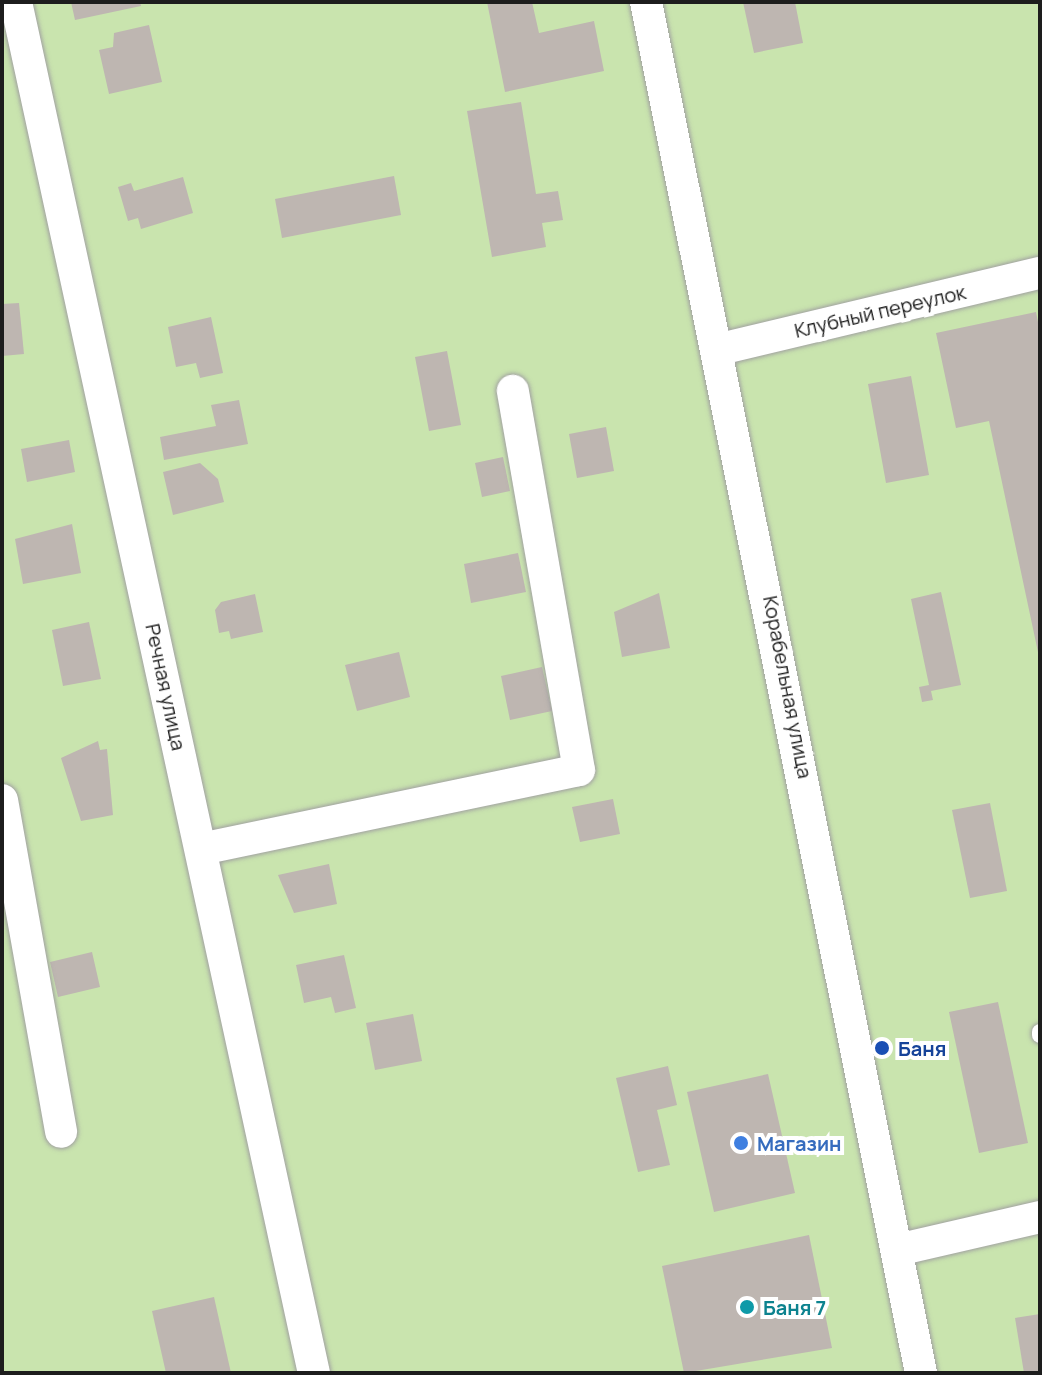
<!DOCTYPE html>
<meta charset="utf-8">
<style>
body{margin:0}
#map{position:relative;width:1042px;height:1375px;overflow:hidden;background:#edeae4;font-family:Manrope,sans-serif}
div>[style]{position:absolute}
.grass>*{inset:0;background:#c9e4ae}
.building>*{inset:0;background:#beb6b1}
.roads{filter:drop-shadow(0 0 2px #a1a1a1) drop-shadow(0 0 2px #a1a1a1)}
.service>*{height:16px;margin:-8px;padding:0 8px;transform-origin:8px;border-radius:8px;background:#fff}
.minor>*{height:32px;margin:-16px;padding:0 16px;transform-origin:16px;border-radius:16px;background:#fff}
.dots>*{width:22px;height:22px;translate:-50% -50%;box-sizing:border-box;border:4px solid #fff;border-radius:50%}
span{translate:-50% -50%;white-space:nowrap;text-align:center;line-height:1.15;-webkit-text-stroke:8px #fff;paint-order:stroke}
.street-label{font-size:20px;color:#1d1d1d}
.transit-label{font-size:20px;color:#164399;font-weight:700}
.left{translate:0 -50%;text-align:left}
.shop-label{font-size:20px;color:#366cbe;font-weight:700}
.culture-label{font-size:20px;color:#0d838f;font-weight:700}
.frame{position:absolute;inset:0;border:4px solid #1d1d1d;pointer-events:none}
</style>
<div id="map">
<div class="grass">
<i style="clip-path:polygon(2px 2px,1040px 2px,1040px 1373px,2px 1373px)"></i>
</div>
<div class="building">
<i style="clip-path:polygon(71px 2px,140px 2px,141px 6px,75px 20px)"></i>
<i style="clip-path:polygon(487px 2px,532px 2px,539px 33px,594px 21px,604px 71px,505px 92px)"></i>
<i style="clip-path:polygon(743px 2px,795px 2px,803px 43px,754px 53px)"></i>
<i style="clip-path:polygon(149px 25px,162px 82px,109px 94px,99px 50px,113px 47px,114px 33px)"></i>
<i style="clip-path:polygon(521px 102px,536px 194px,558px 191px,563px 220px,542px 223px,546px 247px,492px 257px,467px 111px)"></i>
<i style="clip-path:polygon(394px 176px,401px 215px,282px 238px,275px 199px)"></i>
<i style="clip-path:polygon(183px 177px,193px 213px,141px 229px,138px 218px,128px 221px,118px 187px,131px 183px,134px 191px)"></i>
<i style="clip-path:polygon(19px 303px,24px 354px,2px 356px,2px 304px)"></i>
<i style="clip-path:polygon(1036px 312px,1040px 332px,1039px 657px,989px 421px,956px 428px,936px 333px)"></i>
<i style="clip-path:polygon(211px 317px,223px 373px,200px 378px,196px 363px,176px 367px,168px 327px)"></i>
<i style="clip-path:polygon(447px 351px,461px 425px,429px 431px,415px 357px)"></i>
<i style="clip-path:polygon(911px 376px,929px 475px,886px 483px,868px 384px)"></i>
<i style="clip-path:polygon(239px 400px,248px 444px,164px 460px,160px 437px,216px 426px,211px 405px)"></i>
<i style="clip-path:polygon(606px 427px,614px 471px,577px 478px,569px 434px)"></i>
<i style="clip-path:polygon(69px 440px,75px 472px,27px 482px,21px 449px)"></i>
<i style="clip-path:polygon(503px 457px,510px 491px,482px 497px,475px 463px)"></i>
<i style="clip-path:polygon(200px 463px,218px 479px,224px 502px,173px 515px,163px 472px)"></i>
<i style="clip-path:polygon(72px 524px,81px 573px,23px 584px,15px 539px)"></i>
<i style="clip-path:polygon(518px 553px,526px 592px,471px 603px,464px 564px)"></i>
<i style="clip-path:polygon(941px 592px,961px 685px,931px 691px,933px 700px,922px 702px,919px 687px,929px 685px,911px 599px)"></i>
<i style="clip-path:polygon(659px 593px,670px 648px,622px 657px,614px 612px)"></i>
<i style="clip-path:polygon(255px 594px,263px 632px,231px 639px,229px 631px,219px 633px,215px 610px,221px 602px)"></i>
<i style="clip-path:polygon(89px 622px,101px 679px,63px 686px,52px 630px)"></i>
<i style="clip-path:polygon(399px 652px,410px 697px,357px 711px,345px 665px)"></i>
<i style="clip-path:polygon(542px 667px,552px 711px,510px 720px,501px 676px)"></i>
<i style="clip-path:polygon(98px 741px,100px 750px,107px 749px,113px 815px,81px 821px,61px 758px)"></i>
<i style="clip-path:polygon(613px 799px,620px 834px,580px 842px,572px 807px)"></i>
<i style="clip-path:polygon(990px 803px,1007px 891px,970px 898px,952px 810px)"></i>
<i style="clip-path:polygon(329px 864px,337px 904px,294px 913px,278px 875px)"></i>
<i style="clip-path:polygon(92px 952px,100px 987px,58px 997px,50px 962px)"></i>
<i style="clip-path:polygon(344px 955px,356px 1008px,335px 1013px,331px 997px,304px 1003px,296px 965px)"></i>
<i style="clip-path:polygon(998px 1002px,1028px 1143px,979px 1153px,949px 1012px)"></i>
<i style="clip-path:polygon(413px 1014px,422px 1061px,375px 1070px,366px 1023px)"></i>
<i style="clip-path:polygon(668px 1066px,677px 1105px,657px 1110px,670px 1165px,638px 1172px,616px 1078px)"></i>
<i style="clip-path:polygon(768px 1074px,795px 1193px,714px 1212px,687px 1092px)"></i>
<i style="clip-path:polygon(809px 1235px,832px 1348px,684px 1373px,662px 1266px)"></i>
<i style="clip-path:polygon(214px 1297px,231px 1373px,166px 1373px,152px 1311px)"></i>
<i style="clip-path:polygon(1040px 1314px,1040px 1373px,1024px 1373px,1015px 1318px)"></i>
</div>
<div class="roads">
<div class="service">
<i style="left:1040px;top:1032px;width:3px;rotate:90deg"></i>
</div>
<div class="minor">
<i style="left:16px;top:2px;width:1403px;rotate:77.74deg"></i>
<i style="left:646px;top:2px;width:1398px;rotate:78.66deg"></i>
<i style="left:720px;top:349px;width:329px;rotate:-13.4deg"></i>
<i style="left:2px;top:800px;width:337px;rotate:79.9deg"></i>
<i style="left:201px;top:849px;width:386px;rotate:-11.8deg"></i>
<i style="left:579px;top:770px;width:385px;rotate:-99.9deg"></i>
<i style="left:897px;top:1250px;width:147px;rotate:-13deg"></i>
</div>
</div>
<div class="dots">
<i style="left:882px;top:1048px;background:#1a4fb4"></i>
<i style="left:741px;top:1143px;background:#3f7fe0"></i>
<i style="left:747px;top:1307px;background:#0f9aa8"></i>
</div>
<div class="street-label">
<span style="left:880px;top:311px;rotate:-13deg">Клубный переулок</span>
<span style="left:166px;top:687px;rotate:78deg">Речная улица</span>
<span style="left:788px;top:687px;rotate:79deg">Корабельная улица</span>
</div>
<div class="transit-label">
<span class="left" style="left:898px;top:1048px">Баня</span>
</div>
<div class="shop-label">
<span class="left" style="left:757px;top:1143px">Магазин</span>
</div>
<div class="culture-label">
<span class="left" style="left:763px;top:1307px">Баня 7</span>
</div>
<div class="frame"></div>
</div>
